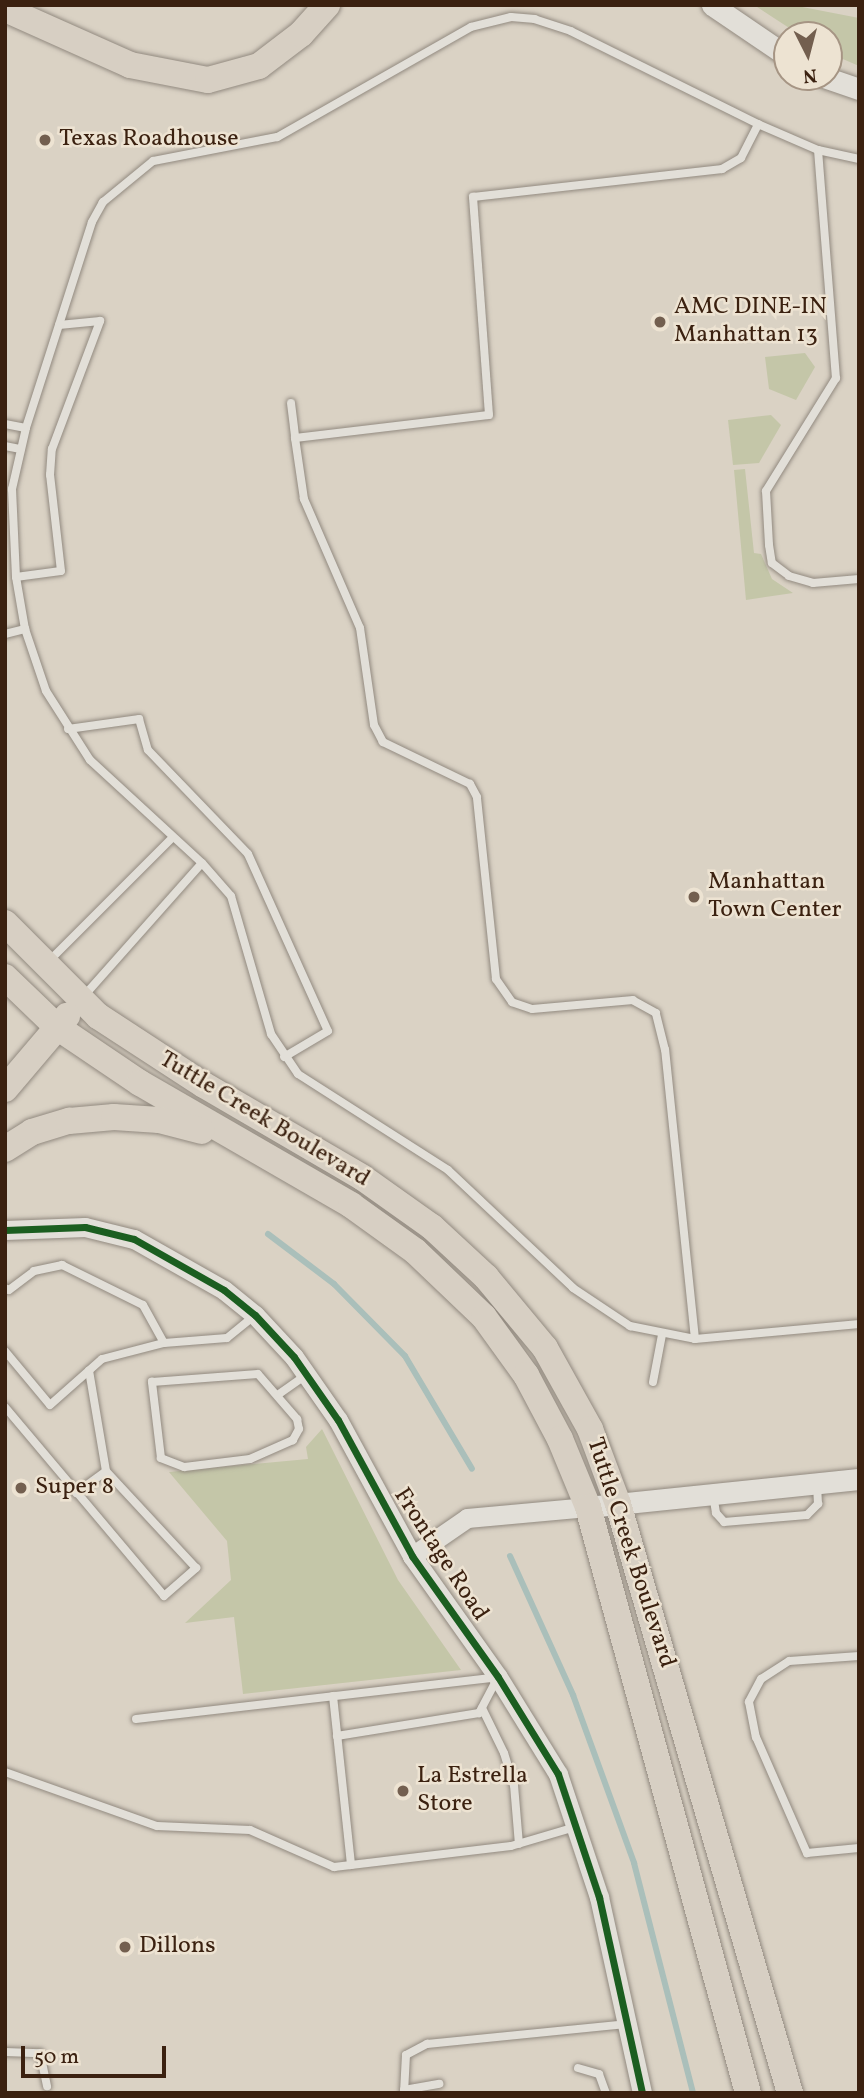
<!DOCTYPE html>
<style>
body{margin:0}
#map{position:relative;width:864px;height:2098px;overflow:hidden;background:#dad2c4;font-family:Vollkorn,serif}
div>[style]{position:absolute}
.green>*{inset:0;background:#c4c6a8}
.stream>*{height:6px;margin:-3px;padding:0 3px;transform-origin:3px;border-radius:3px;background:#aabfba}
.roads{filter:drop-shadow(0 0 2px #928a80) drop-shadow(0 0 2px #928a80)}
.service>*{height:8px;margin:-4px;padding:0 4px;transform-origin:4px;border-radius:4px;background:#e2dfd8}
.tertiary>*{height:19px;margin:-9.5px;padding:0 9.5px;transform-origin:9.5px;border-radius:9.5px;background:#e2dfd8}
.secondary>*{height:21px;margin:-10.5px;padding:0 10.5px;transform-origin:10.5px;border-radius:10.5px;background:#e2dfd8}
.trunk>*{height:26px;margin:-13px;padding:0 13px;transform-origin:13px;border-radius:13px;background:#d7cfc3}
.cycleway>*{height:7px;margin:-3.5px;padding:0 3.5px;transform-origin:3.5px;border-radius:3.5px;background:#1b5e20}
.dots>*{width:19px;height:19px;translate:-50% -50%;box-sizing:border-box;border:4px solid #ede3d2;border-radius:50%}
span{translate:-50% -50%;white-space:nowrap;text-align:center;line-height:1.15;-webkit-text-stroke:5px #ede3d2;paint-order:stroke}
.poi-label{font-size:24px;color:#3b2110}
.left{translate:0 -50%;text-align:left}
.street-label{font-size:24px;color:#3b2110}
.frame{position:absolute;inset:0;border:7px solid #3b2110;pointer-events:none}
.north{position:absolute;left:773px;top:21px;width:70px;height:70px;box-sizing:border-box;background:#ede3d2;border:2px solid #a69584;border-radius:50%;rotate:174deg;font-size:19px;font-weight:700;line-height:28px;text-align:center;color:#3b2110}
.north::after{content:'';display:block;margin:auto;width:24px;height:32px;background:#735f4f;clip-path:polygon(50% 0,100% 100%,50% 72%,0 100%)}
.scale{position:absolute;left:21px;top:2046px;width:145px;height:32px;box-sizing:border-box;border:4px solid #3b2110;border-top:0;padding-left:9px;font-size:21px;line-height:24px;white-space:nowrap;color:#3b2110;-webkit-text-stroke:5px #ede3d2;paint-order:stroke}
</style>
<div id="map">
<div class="green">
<i style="clip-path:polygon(754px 5px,792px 5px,859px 18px,859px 66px,829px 53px,829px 35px,800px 35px)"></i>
<i style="clip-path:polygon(805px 353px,815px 367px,796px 400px,769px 389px,765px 357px)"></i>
<i style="clip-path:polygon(771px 415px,781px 425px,759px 463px,733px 465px,728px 420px)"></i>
<i style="clip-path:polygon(745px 469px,754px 553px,761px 554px,772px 579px,793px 593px,746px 600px,734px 470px)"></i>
<i style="clip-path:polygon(322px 1429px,398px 1580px,461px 1670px,243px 1694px,234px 1617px,185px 1623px,231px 1580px,227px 1541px,169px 1472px,308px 1459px,306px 1447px)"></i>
</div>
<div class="stream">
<i style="left:268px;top:1234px;width:83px;rotate:37.1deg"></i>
<i style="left:334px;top:1284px;width:101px;rotate:45.4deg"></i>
<i style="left:405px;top:1356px;width:131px;rotate:59.3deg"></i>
<i style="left:510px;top:1556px;width:153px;rotate:65.6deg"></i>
<i style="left:573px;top:1695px;width:179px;rotate:70deg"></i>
<i style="left:634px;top:1863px;width:237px;rotate:75.6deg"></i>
</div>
<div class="roads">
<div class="service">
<i style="left:818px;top:150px;width:229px;rotate:85.5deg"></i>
<i style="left:836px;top:378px;width:133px;rotate:121.8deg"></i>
<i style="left:766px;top:491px;width:54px;rotate:86.8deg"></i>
<i style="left:769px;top:545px;width:18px;rotate:81deg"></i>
<i style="left:772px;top:563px;width:21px;rotate:37deg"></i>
<i style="left:789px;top:576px;width:25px;rotate:16deg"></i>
<i style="left:813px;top:583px;width:46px;rotate:-5deg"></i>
<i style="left:859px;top:159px;width:42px;rotate:-167.6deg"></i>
<i style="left:818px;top:150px;width:65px;rotate:-156.6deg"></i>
<i style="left:758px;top:124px;width:209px;rotate:-153.6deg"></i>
<i style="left:571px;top:31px;width:38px;rotate:-162deg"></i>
<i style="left:535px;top:19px;width:24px;rotate:-175deg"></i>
<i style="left:511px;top:17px;width:41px;rotate:166deg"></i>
<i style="left:471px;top:27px;width:223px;rotate:150.4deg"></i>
<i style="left:277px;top:137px;width:126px;rotate:169deg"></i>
<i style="left:153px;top:161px;width:65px;rotate:140.6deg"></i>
<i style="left:103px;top:202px;width:23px;rotate:119deg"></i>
<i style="left:92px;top:222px;width:216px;rotate:107.8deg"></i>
<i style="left:26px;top:428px;width:63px;rotate:102.9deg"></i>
<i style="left:12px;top:489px;width:88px;rotate:87.4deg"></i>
<i style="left:16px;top:577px;width:53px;rotate:80.2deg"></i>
<i style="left:25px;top:629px;width:65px;rotate:71.3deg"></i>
<i style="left:46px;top:691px;width:82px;rotate:57.5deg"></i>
<i style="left:90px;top:760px;width:152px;rotate:42.6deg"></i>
<i style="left:202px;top:863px;width:44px;rotate:48.7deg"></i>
<i style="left:231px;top:896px;width:144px;rotate:73.8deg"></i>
<i style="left:271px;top:1034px;width:48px;rotate:56deg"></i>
<i style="left:298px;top:1074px;width:178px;rotate:32.6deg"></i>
<i style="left:448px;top:1170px;width:172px;rotate:43.3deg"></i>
<i style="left:573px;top:1288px;width:69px;rotate:33.7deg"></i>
<i style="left:630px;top:1326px;width:66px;rotate:11.3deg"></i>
<i style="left:695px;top:1339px;width:165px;rotate:-5.2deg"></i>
<i style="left:291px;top:403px;width:35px;rotate:83deg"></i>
<i style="left:5px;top:424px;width:21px;rotate:11deg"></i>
<i style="left:5px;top:446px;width:16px;rotate:11deg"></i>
<i style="left:16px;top:577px;width:45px;rotate:-7.6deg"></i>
<i style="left:61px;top:571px;width:97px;rotate:-96.5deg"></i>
<i style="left:50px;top:475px;width:26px;rotate:-86deg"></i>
<i style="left:52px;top:449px;width:137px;rotate:-69.4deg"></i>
<i style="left:100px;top:321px;width:41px;rotate:174.4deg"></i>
<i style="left:5px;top:634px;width:21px;rotate:-14deg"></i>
<i style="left:68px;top:729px;width:72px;rotate:-8deg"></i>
<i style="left:139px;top:719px;width:32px;rotate:74deg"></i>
<i style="left:148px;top:750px;width:144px;rotate:46.1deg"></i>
<i style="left:248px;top:854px;width:194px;rotate:65.7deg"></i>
<i style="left:328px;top:1031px;width:51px;rotate:149.4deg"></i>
<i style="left:49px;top:961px;width:175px;rotate:-45deg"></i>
<i style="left:83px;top:997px;width:179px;rotate:-48.4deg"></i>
<i style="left:5px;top:1288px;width:4px;rotate:27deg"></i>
<i style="left:9px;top:1290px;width:31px;rotate:-37deg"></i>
<i style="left:34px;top:1271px;width:29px;rotate:-12deg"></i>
<i style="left:62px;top:1265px;width:90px;rotate:26.3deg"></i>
<i style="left:143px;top:1305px;width:43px;rotate:61.1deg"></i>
<i style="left:695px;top:1339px;width:291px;rotate:-95.9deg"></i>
<i style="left:665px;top:1050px;width:38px;rotate:-104deg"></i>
<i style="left:656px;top:1013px;width:26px;rotate:-151deg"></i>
<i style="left:633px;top:1000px;width:101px;rotate:174.9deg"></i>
<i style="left:532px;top:1009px;width:21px;rotate:-161deg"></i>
<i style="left:512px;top:1002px;width:28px;rotate:-125deg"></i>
<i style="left:496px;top:979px;width:183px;rotate:-96deg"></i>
<i style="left:477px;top:797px;width:15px;rotate:-118deg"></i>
<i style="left:470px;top:784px;width:97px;rotate:-154.2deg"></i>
<i style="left:383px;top:742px;width:19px;rotate:-118deg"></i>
<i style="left:374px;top:725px;width:98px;rotate:-98.2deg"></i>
<i style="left:360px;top:628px;width:141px;rotate:-113.5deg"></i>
<i style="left:304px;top:499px;width:62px;rotate:-98.4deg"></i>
<i style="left:295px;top:438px;width:195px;rotate:-6.8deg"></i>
<i style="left:489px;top:415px;width:219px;rotate:-94.2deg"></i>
<i style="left:473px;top:197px;width:251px;rotate:-6.4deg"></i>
<i style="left:722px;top:169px;width:22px;rotate:-30deg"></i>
<i style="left:741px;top:158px;width:38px;rotate:-63deg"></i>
<i style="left:5px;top:1351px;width:70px;rotate:50.2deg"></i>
<i style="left:50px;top:1405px;width:69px;rotate:-41.5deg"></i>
<i style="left:102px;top:1359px;width:64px;rotate:-14.5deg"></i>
<i style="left:164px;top:1343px;width:63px;rotate:-4.5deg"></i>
<i style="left:227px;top:1338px;width:35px;rotate:-39deg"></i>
<i style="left:258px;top:1374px;width:60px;rotate:49.1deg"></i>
<i style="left:297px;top:1419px;width:10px;rotate:79deg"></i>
<i style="left:299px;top:1429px;width:13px;rotate:119deg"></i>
<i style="left:293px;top:1440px;width:47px;rotate:156.2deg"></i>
<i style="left:250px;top:1459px;width:66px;rotate:173.1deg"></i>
<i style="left:184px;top:1467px;width:25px;rotate:-159deg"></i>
<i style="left:161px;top:1458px;width:77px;rotate:-96.8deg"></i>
<i style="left:152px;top:1382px;width:106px;rotate:-4.3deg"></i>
<i style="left:653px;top:1382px;width:48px;rotate:-79.2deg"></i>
<i style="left:279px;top:1394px;width:33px;rotate:-35deg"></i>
<i style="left:5px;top:1407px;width:247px;rotate:49.9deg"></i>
<i style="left:164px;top:1596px;width:43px;rotate:-41.2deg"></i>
<i style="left:196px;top:1568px;width:132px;rotate:-132.9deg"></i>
<i style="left:76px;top:1493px;width:37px;rotate:-36deg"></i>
<i style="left:106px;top:1471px;width:102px;rotate:-99.6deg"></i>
<i style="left:713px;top:1494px;width:19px;rotate:81deg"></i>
<i style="left:716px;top:1513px;width:12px;rotate:48deg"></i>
<i style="left:724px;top:1522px;width:83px;rotate:-4.8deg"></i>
<i style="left:807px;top:1515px;width:16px;rotate:-45deg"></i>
<i style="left:818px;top:1504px;width:18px;rotate:-93deg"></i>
<i style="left:859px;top:1656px;width:70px;rotate:175.9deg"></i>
<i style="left:789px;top:1661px;width:33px;rotate:147deg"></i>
<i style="left:761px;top:1679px;width:26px;rotate:118deg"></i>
<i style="left:749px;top:1702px;width:36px;rotate:79deg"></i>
<i style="left:756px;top:1737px;width:127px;rotate:66.3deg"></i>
<i style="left:807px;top:1853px;width:52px;rotate:-5.5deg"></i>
<i style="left:333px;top:1696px;width:170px;rotate:83.9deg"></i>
<i style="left:482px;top:1708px;width:50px;rotate:63.9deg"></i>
<i style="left:504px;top:1753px;width:34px;rotate:73deg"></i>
<i style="left:514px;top:1785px;width:59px;rotate:85.2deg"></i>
<i style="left:136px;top:1719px;width:364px;rotate:-6.6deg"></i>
<i style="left:498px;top:1677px;width:41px;rotate:117.8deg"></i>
<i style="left:479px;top:1713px;width:144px;rotate:170.8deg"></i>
<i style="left:5px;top:1772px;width:161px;rotate:19.6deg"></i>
<i style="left:157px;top:1826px;width:93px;rotate:2.5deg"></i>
<i style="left:250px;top:1830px;width:92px;rotate:23.8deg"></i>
<i style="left:334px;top:1867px;width:178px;rotate:-6.8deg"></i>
<i style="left:511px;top:1846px;width:67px;rotate:-16.5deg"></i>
<i style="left:5px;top:2052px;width:35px;rotate:2deg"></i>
<i style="left:40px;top:2053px;width:34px;rotate:78deg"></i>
<i style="left:578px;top:2068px;width:22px;rotate:16deg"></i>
<i style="left:599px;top:2074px;width:20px;rotate:70deg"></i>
<i style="left:404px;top:2090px;width:36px;rotate:-10deg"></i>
<i style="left:404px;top:2093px;width:38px;rotate:-87deg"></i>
<i style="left:406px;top:2055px;width:24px;rotate:-28deg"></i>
<i style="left:427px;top:2044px;width:200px;rotate:-5.7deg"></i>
</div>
<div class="tertiary">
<i style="left:5px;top:1230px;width:80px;rotate:-2.1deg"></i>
<i style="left:85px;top:1227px;width:50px;rotate:13.8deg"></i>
<i style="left:134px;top:1239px;width:103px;rotate:29.5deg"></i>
<i style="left:224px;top:1290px;width:40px;rotate:39deg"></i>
<i style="left:255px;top:1315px;width:57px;rotate:47.1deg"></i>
<i style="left:294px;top:1357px;width:77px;rotate:55.1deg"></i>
<i style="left:338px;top:1420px;width:155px;rotate:61.4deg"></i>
<i style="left:412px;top:1556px;width:148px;rotate:54.6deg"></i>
<i style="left:498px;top:1677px;width:114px;rotate:58.3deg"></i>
<i style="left:558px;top:1774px;width:130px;rotate:71.6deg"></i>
<i style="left:599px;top:1897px;width:201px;rotate:77.6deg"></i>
<i style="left:412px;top:1556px;width:67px;rotate:-34.6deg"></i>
<i style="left:467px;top:1518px;width:121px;rotate:-5.2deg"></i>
</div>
<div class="secondary">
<i style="left:712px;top:5px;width:91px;rotate:34.2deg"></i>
<i style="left:824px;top:77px;width:37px;rotate:19deg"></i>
<i style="left:588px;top:1507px;width:272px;rotate:-5.9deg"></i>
</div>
<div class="trunk">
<i style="left:5px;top:9px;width:137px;rotate:24.1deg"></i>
<i style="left:130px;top:65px;width:79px;rotate:10.9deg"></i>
<i style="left:208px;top:80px;width:53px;rotate:-15.4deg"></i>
<i style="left:259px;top:66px;width:53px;rotate:-37.3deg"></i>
<i style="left:301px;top:34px;width:39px;rotate:-48deg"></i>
<i style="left:5px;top:923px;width:132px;rotate:45deg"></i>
<i style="left:98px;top:1016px;width:126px;rotate:33.1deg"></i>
<i style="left:204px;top:1085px;width:184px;rotate:30.3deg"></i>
<i style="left:363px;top:1178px;width:85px;rotate:35.4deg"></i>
<i style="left:432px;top:1227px;width:74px;rotate:42.8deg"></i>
<i style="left:486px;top:1277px;width:92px;rotate:50.3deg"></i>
<i style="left:545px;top:1348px;width:93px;rotate:60.9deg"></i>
<i style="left:590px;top:1429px;width:80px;rotate:69.5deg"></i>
<i style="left:618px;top:1504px;width:614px;rotate:73.72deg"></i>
<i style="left:5px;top:977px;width:72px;rotate:43.9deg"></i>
<i style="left:57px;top:1027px;width:100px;rotate:34deg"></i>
<i style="left:140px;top:1083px;width:244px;rotate:30deg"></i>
<i style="left:351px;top:1205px;width:79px;rotate:35.7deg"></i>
<i style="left:415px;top:1251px;width:95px;rotate:43.7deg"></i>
<i style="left:484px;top:1317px;width:72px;rotate:54.1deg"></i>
<i style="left:526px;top:1375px;width:72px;rotate:62deg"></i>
<i style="left:560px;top:1439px;width:74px;rotate:67.6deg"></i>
<i style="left:588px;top:1507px;width:607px;rotate:74.73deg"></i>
<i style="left:5px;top:1089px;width:96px;rotate:-49.7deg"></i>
<i style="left:5px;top:1149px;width:32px;rotate:-32deg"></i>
<i style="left:32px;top:1132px;width:39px;rotate:-17deg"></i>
<i style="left:69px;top:1121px;width:45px;rotate:-5.1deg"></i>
<i style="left:114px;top:1117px;width:45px;rotate:3.8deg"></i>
<i style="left:159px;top:1120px;width:44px;rotate:14.3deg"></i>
</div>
</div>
<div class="cycleway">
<i style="left:5px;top:1230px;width:80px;rotate:-2.1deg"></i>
<i style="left:85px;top:1227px;width:50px;rotate:13.8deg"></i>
<i style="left:134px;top:1239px;width:103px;rotate:29.5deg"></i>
<i style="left:224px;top:1290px;width:40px;rotate:39deg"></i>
<i style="left:255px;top:1315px;width:57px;rotate:47.1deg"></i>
<i style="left:294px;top:1357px;width:77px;rotate:55.1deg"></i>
<i style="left:338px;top:1420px;width:155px;rotate:61.4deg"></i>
<i style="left:412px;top:1556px;width:148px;rotate:54.6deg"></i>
<i style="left:498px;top:1677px;width:114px;rotate:58.3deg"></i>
<i style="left:558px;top:1774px;width:130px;rotate:71.6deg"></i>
<i style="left:599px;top:1897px;width:201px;rotate:77.6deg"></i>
</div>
<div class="dots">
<i style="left:45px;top:140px;background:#735f4f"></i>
<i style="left:660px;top:322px;background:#735f4f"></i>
<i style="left:694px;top:897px;background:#735f4f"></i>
<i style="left:21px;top:1488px;background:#735f4f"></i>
<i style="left:403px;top:1791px;background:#735f4f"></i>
<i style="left:125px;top:1947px;background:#735f4f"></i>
</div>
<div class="poi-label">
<span class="left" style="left:59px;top:140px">Texas Roadhouse</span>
<span class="left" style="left:674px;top:322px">AMC DINE-IN<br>Manhattan 13</span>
<span class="left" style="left:708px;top:897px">Manhattan<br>Town Center</span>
<span class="left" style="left:35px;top:1488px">Super 8</span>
<span class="left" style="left:417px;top:1791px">La Estrella<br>Store</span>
<span class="left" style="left:139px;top:1947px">Dillons</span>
</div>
<div class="street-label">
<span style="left:264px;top:1120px;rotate:31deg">Tuttle Creek Boulevard</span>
<span style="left:630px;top:1553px;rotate:72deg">Tuttle Creek Boulevard</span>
<span style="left:440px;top:1555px;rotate:57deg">Frontage Road</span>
</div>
<div class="frame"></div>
<div class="north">N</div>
<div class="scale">50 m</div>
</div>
